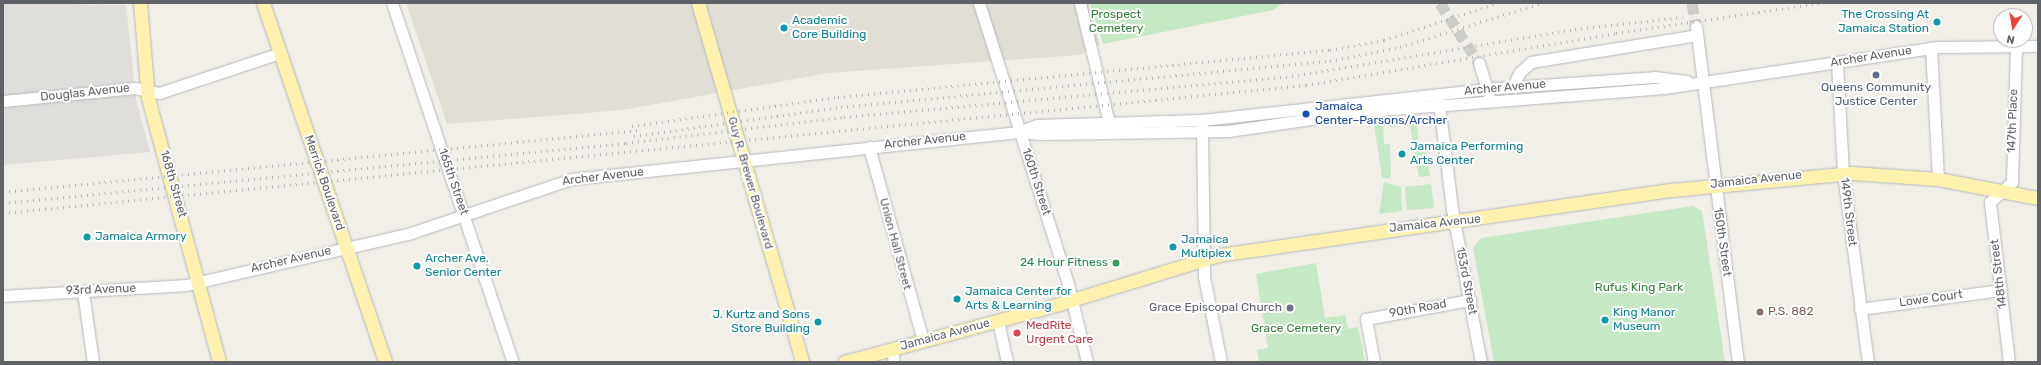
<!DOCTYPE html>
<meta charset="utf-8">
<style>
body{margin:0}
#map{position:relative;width:2041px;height:365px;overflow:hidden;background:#f1efe8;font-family:Rubik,sans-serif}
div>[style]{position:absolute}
.industrial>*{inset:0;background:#e0deda}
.education>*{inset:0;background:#e1ded6}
.green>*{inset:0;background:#c5e8c5}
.minor-tunnel>*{height:11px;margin-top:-5.5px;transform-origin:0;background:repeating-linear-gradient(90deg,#ccccc8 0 11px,transparent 0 16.5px)}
.roads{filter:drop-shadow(0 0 1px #b5b8bc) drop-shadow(0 0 1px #b5b8bc)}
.minor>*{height:11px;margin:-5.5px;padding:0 5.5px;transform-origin:5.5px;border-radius:5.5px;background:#fff}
.major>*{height:13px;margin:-6.5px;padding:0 6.5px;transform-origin:6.5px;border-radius:6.5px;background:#fff2af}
.rail>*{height:2.5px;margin-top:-1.25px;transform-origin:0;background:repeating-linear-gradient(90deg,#b6b7b8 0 1px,transparent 0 6px)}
.dots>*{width:11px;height:11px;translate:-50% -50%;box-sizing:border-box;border:2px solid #fff;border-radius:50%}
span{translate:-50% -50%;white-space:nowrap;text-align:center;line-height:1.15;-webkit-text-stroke:4px #fff;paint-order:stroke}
.park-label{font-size:12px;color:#348238}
.culture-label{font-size:12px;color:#0d838f}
.right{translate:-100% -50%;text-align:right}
.left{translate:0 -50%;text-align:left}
.street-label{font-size:12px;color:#5f6368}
.service-label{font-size:12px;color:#4e5e75}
.transit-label{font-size:12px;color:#164399}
.leisure-label{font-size:12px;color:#27864d}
.worship-label{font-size:12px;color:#5b616d}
.education-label{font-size:12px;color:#785e54}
.health-label{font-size:12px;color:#be3a42}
.frame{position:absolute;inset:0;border:4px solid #5f6368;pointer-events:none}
.north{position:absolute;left:1993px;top:8px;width:40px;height:40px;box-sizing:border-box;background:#fff;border:1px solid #bfc1c3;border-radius:50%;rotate:192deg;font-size:11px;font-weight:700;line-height:16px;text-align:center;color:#5f6368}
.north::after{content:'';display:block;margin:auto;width:14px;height:18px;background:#ea4335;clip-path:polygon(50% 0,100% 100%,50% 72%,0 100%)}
</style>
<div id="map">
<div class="industrial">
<i style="clip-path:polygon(3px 3px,126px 5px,136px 99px,150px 152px,3px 165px)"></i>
</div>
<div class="education">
<i style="clip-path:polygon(406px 3px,1088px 3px,1100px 45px,1079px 55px,828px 73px,623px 110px,447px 124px)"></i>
</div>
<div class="green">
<i style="clip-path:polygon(1090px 3px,1284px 3px,1273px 10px,1103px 44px)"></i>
<i style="clip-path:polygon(1416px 119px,1419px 147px,1426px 153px,1430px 176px,1419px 177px,1410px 126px,1390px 127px,1390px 122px)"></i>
<i style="clip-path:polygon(1383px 122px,1384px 144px,1390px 144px,1391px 173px,1390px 178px,1382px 178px,1374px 124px)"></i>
<i style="clip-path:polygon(1384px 182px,1401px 187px,1402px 211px,1379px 214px)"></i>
<i style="clip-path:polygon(1431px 184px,1434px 208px,1407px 210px,1405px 187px)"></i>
<i style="clip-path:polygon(1693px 206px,1702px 211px,1725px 362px,1494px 362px,1473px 248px,1481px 238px)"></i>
<i style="clip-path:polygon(1316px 263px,1325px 318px,1345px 315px,1348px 329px,1358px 327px,1365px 362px,1259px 362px,1257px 350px,1268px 348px,1256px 274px)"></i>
</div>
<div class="minor-tunnel">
<i style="left:1440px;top:3px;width:72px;rotate:57deg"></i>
<i style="left:1692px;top:3px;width:23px;rotate:80deg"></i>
</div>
<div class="roads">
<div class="minor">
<i style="left:392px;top:3px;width:379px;rotate:71.4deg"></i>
<i style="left:979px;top:3px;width:295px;rotate:72.4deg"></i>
<i style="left:1068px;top:284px;width:80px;rotate:76.3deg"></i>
<i style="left:1080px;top:3px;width:123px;rotate:76.4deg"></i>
<i style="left:1696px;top:26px;width:339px;rotate:82.9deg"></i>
<i style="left:1931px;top:48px;width:131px;rotate:86.9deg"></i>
<i style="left:1837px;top:62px;width:111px;rotate:86.9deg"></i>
<i style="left:1843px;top:173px;width:191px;rotate:82.5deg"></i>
<i style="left:1479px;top:63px;width:34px;rotate:73deg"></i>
<i style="left:1512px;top:87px;width:17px;rotate:-62deg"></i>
<i style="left:1520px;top:72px;width:15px;rotate:-42deg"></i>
<i style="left:1531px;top:62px;width:168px;rotate:-9.2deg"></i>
<i style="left:3px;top:101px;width:133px;rotate:-5.6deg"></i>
<i style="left:135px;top:88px;width:25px;rotate:12deg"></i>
<i style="left:159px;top:93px;width:127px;rotate:-18.3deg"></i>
<i style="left:1439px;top:104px;width:106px;rotate:82.9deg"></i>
<i style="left:1452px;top:209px;width:156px;rotate:79.3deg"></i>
<i style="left:1202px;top:127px;width:150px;rotate:89.2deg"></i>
<i style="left:1204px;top:277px;width:87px;rotate:78.7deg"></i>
<i style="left:1020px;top:131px;width:18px;rotate:-19deg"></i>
<i style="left:1037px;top:125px;width:165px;rotate:-1.7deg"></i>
<i style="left:1202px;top:120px;width:298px;rotate:-6.2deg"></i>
<i style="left:1498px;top:88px;width:156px;rotate:-4deg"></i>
<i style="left:1654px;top:77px;width:33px;rotate:7deg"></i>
<i style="left:869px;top:147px;width:201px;rotate:74.4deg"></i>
<i style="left:83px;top:292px;width:71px;rotate:81.9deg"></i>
<i style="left:3px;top:296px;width:183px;rotate:-3.4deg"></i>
<i style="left:186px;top:285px;width:231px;rotate:-13deg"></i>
<i style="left:411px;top:233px;width:169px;rotate:-18.6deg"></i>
<i style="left:571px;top:179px;width:450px;rotate:-6deg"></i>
<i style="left:1019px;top:132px;width:22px;rotate:5deg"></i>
<i style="left:1041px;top:134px;width:187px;rotate:-0.9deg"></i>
<i style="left:1228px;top:131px;width:140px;rotate:-8.2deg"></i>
<i style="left:1367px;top:111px;width:298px;rotate:-4.4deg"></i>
<i style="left:1664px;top:88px;width:277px;rotate:-8.5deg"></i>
<i style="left:1938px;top:47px;width:100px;rotate:-0.6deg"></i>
<i style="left:1860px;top:309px;width:142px;rotate:-7.7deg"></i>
<i style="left:998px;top:321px;width:42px;rotate:77.6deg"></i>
<i style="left:892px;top:350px;width:12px;rotate:81deg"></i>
<i style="left:1374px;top:362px;width:44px;rotate:-100.5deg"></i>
<i style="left:1366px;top:319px;width:106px;rotate:-10.4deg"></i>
<i style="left:2009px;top:362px;width:161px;rotate:-96.8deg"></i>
<i style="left:1990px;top:202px;width:30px;rotate:-42deg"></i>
<i style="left:2012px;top:182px;width:135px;rotate:-88.3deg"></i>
</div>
<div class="major">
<i style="left:140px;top:3px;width:95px;rotate:85.2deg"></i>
<i style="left:148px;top:98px;width:273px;rotate:74.9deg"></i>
<i style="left:263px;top:3px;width:379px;rotate:71.2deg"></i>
<i style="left:698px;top:3px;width:374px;rotate:73.8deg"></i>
<i style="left:844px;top:362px;width:226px;rotate:-15.1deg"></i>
<i style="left:1062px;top:303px;width:164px;rotate:-17deg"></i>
<i style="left:1219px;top:255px;width:458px;rotate:-8.2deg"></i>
<i style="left:1672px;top:190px;width:181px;rotate:-5.4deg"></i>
<i style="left:1852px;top:173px;width:86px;rotate:4deg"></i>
<i style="left:1938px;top:179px;width:102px;rotate:10.8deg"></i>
</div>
</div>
<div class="rail">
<i style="left:632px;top:126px;width:208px;rotate:-8deg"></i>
<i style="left:838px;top:97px;width:494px;rotate:-5.5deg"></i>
<i style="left:1330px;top:50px;width:55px;rotate:-10.5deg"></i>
<i style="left:1384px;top:40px;width:119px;rotate:-18.1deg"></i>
<i style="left:634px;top:136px;width:209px;rotate:-8deg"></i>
<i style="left:841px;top:107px;width:491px;rotate:-5.4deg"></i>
<i style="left:1330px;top:61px;width:71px;rotate:-11.3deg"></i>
<i style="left:1400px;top:47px;width:148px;rotate:-17.3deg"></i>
<i style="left:3px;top:192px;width:640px;rotate:-5.56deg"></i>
<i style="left:3px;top:203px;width:626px;rotate:-5.5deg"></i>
<i style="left:626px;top:143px;width:220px;rotate:-6.8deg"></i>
<i style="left:844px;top:117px;width:444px;rotate:-5.2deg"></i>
<i style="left:1286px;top:77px;width:293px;rotate:-9.4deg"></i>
<i style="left:1575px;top:29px;width:108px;rotate:-6.4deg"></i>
<i style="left:3px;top:213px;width:1309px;rotate:-5.61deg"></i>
<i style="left:1306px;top:85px;width:314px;rotate:-9.5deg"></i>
<i style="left:1616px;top:33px;width:206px;rotate:-8.4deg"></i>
</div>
<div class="dots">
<i style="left:1937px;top:22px;background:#0f9aa8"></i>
<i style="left:784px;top:28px;background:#0f9aa8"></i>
<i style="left:1876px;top:75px;background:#5c6f8a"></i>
<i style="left:1306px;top:114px;background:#1a4fb4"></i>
<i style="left:1402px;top:154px;background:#0f9aa8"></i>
<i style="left:87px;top:237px;background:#0f9aa8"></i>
<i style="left:1173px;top:247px;background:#0f9aa8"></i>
<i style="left:1116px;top:263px;background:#2e9e5b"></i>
<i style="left:417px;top:266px;background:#0f9aa8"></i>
<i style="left:957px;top:299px;background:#0f9aa8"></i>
<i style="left:1290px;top:308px;background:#6b7280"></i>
<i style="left:1760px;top:312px;background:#8d6e63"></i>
<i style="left:1605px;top:320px;background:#0f9aa8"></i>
<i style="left:818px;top:322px;background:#0f9aa8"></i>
<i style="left:1017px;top:333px;background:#e0444e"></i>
</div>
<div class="park-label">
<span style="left:1116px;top:22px">Prospect<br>Cemetery</span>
<span style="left:1639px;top:288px">Rufus King Park</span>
<span style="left:1296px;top:329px">Grace Cemetery</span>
</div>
<div class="culture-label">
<span class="right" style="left:1929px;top:22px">The Crossing At<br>Jamaica Station</span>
<span class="left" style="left:792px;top:28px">Academic<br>Core Building</span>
<span class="left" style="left:1410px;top:154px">Jamaica Performing<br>Arts Center</span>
<span class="left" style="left:95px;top:237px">Jamaica Armory</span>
<span class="left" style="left:1181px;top:247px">Jamaica<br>Multiplex</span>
<span class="left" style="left:425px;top:266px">Archer Ave.<br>Senior Center</span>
<span class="left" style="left:965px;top:299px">Jamaica Center for<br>Arts &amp; Learning</span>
<span class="left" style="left:1613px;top:320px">King Manor<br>Museum</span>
<span class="right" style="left:810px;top:322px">J. Kurtz and Sons<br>Store Building</span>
</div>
<div class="street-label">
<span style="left:1871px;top:57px;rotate:-9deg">Archer Avenue</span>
<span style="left:1505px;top:88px;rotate:-5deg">Archer Avenue</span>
<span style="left:85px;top:93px;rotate:-6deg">Douglas Avenue</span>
<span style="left:2013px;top:121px;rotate:-88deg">147th Place</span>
<span style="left:925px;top:141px;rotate:-6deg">Archer Avenue</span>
<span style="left:603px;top:177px;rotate:-7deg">Archer Avenue</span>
<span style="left:1756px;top:180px;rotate:-6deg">Jamaica Avenue</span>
<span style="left:453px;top:182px;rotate:71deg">165th Street</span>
<span style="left:1036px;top:182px;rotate:72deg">160th Street</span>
<span style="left:324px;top:183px;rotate:71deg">Merrick Boulevard</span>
<span style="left:750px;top:183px;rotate:74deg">Guy R. Brewer Boulevard</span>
<span style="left:173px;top:184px;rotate:74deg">168th Street</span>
<span style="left:1848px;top:212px;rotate:83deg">149th Street</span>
<span style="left:1435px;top:224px;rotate:-6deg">Jamaica Avenue</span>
<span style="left:1722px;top:242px;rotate:82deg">150th Street</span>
<span style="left:895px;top:244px;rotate:75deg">Union Hall Street</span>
<span style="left:291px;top:260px;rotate:-13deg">Archer Avenue</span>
<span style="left:1999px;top:274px;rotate:-97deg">148th Street</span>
<span style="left:1466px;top:281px;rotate:79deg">153rd Street</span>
<span style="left:101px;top:290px;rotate:-2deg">93rd Avenue</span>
<span style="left:1931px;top:299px;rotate:-8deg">Lowe Court</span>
<span style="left:1418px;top:309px;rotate:-10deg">90th Road</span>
<span style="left:945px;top:335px;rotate:-15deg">Jamaica Avenue</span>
</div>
<div class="service-label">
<span style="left:1876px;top:95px">Queens Community<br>Justice Center</span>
</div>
<div class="transit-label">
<span class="left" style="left:1315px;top:114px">Jamaica<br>Center–Parsons/Archer</span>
</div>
<div class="leisure-label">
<span class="right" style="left:1108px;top:263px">24 Hour Fitness</span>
</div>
<div class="worship-label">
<span class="right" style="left:1282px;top:308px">Grace Episcopal Church</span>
</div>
<div class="education-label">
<span class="left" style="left:1768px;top:312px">P.S. 882</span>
</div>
<div class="health-label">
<span class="left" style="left:1026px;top:333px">MedRite<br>Urgent Care</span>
</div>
<div class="frame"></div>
<div class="north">N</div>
</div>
